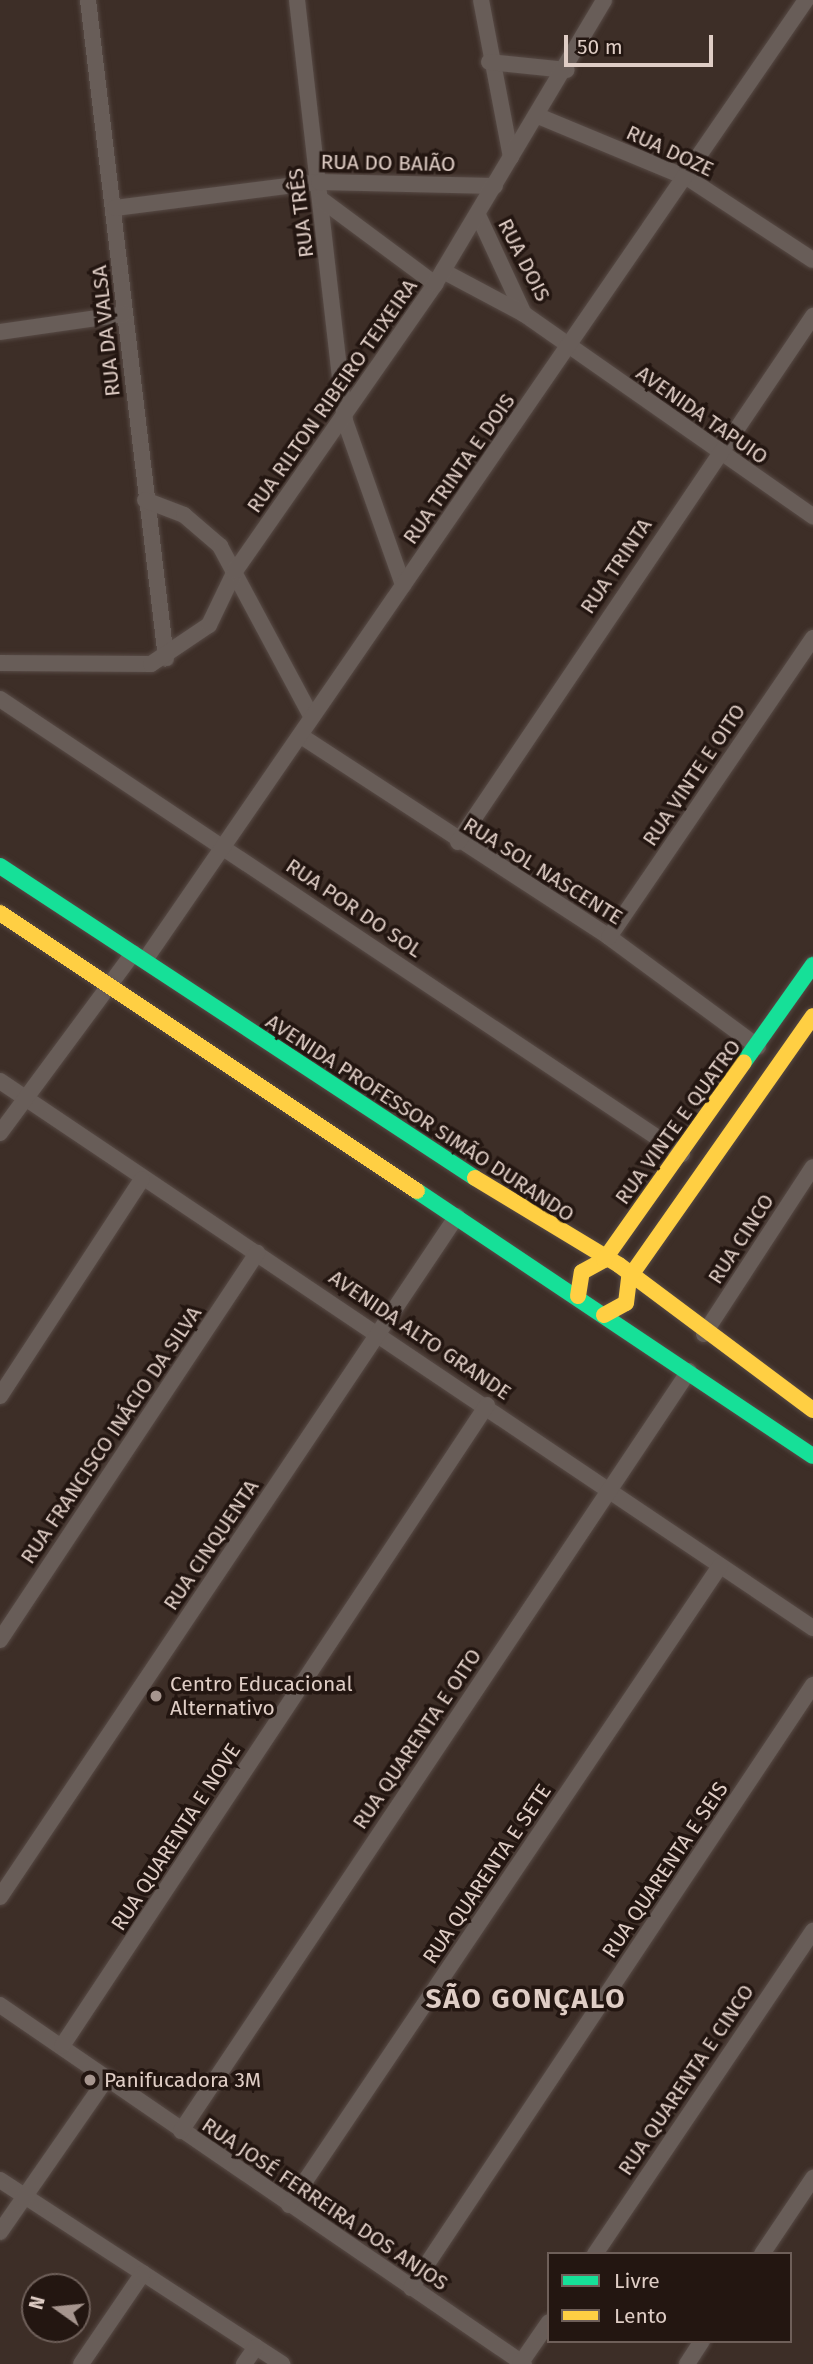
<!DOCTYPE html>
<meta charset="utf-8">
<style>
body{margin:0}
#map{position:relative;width:813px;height:2364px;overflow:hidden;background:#3d2e27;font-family:"Fira Sans",sans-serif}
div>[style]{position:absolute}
.roads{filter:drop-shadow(0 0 2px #574a45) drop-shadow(0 0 2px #574a45)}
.street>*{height:16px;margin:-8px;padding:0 8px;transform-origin:8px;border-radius:8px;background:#685d58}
.fast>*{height:16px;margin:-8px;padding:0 8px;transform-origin:8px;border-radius:8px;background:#16e098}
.slow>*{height:16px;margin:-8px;padding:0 8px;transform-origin:8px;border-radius:8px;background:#ffcf43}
.dots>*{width:19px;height:19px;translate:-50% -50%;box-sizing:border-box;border:4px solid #231611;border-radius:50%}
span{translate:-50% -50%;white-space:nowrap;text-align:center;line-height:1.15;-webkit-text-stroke:7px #231611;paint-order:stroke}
.street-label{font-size:21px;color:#dfcdc5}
.poi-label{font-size:21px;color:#dfcdc5}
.left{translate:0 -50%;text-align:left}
.district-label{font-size:28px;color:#dfcdc5;font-weight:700;letter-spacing:2px}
.legend{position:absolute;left:547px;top:2252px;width:245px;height:91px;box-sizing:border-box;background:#231611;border:2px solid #6e5f59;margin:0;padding:9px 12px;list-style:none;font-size:21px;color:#dfcdc5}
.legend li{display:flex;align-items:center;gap:14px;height:35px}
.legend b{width:35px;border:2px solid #6e5f59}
.north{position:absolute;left:21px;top:2273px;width:70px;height:70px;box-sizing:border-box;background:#231611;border:2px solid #6e5f59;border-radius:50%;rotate:285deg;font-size:19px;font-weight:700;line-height:28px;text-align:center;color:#dfcdc5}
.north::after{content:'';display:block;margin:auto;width:24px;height:32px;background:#a6958e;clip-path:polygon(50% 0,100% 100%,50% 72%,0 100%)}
.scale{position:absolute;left:564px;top:35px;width:149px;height:32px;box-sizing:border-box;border:4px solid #dfcdc5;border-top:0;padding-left:9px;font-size:21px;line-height:24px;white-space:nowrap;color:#dfcdc5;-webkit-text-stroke:5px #231611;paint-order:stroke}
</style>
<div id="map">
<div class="roads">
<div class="street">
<i style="left:88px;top:0;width:663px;rotate:83.24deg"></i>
<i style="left:297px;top:0;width:424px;rotate:83.5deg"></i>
<i style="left:345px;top:421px;width:174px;rotate:70.5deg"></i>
<i style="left:481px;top:0;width:160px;rotate:79.2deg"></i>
<i style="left:489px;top:62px;width:78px;rotate:5.9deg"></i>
<i style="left:538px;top:116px;width:162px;rotate:22.5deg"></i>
<i style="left:688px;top:178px;width:149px;rotate:33.3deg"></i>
<i style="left:322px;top:200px;width:141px;rotate:36.6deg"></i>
<i style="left:115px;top:208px;width:206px;rotate:-7.3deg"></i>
<i style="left:319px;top:182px;width:176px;rotate:1.3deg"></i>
<i style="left:478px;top:215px;width:109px;rotate:65.1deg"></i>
<i style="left:524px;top:314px;width:353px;rotate:35deg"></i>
<i style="left:443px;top:271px;width:92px;rotate:28deg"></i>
<i style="left:0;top:332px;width:126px;rotate:-8.2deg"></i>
<i style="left:145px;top:500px;width:42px;rotate:21deg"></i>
<i style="left:184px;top:515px;width:48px;rotate:40.7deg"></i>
<i style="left:220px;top:546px;width:193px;rotate:61.8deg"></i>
<i style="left:0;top:663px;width:151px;rotate:0.4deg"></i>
<i style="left:151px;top:664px;width:70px;rotate:-33.9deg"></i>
<i style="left:209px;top:625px;width:60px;rotate:-64.3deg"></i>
<i style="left:235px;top:571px;width:350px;rotate:-55.1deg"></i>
<i style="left:435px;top:284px;width:330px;rotate:-59.2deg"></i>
<i style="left:0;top:699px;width:820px;rotate:33.71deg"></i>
<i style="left:301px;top:736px;width:368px;rotate:33.1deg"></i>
<i style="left:609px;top:937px;width:185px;rotate:36.4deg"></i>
<i style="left:458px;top:842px;width:635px;rotate:-55.98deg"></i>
<i style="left:609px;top:937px;width:362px;rotate:-55.7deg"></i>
<i style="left:145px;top:960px;width:1166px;rotate:-55.45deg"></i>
<i style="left:0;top:1081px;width:980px;rotate:33.93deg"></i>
<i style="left:0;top:1133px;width:224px;rotate:-53.5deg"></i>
<i style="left:704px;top:1334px;width:199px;rotate:-56.9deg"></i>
<i style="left:0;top:1396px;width:259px;rotate:-56.8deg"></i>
<i style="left:0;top:1640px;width:465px;rotate:-56.4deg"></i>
<i style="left:0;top:1897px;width:820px;rotate:-56.14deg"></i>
<i style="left:0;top:2005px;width:635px;rotate:34.42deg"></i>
<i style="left:62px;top:2046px;width:769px;rotate:-56.45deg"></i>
<i style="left:181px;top:2131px;width:914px;rotate:-56.24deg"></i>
<i style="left:0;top:2180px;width:337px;rotate:33.1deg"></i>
<i style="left:289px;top:2205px;width:771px;rotate:-56deg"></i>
<i style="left:0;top:2232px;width:188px;rotate:-55.2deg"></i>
<i style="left:595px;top:2254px;width:390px;rotate:-56deg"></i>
<i style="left:762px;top:2254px;width:92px;rotate:-56.1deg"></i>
<i style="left:411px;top:2288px;width:725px;rotate:-56.31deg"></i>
<i style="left:81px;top:2364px;width:110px;rotate:-55.7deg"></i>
<i style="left:244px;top:2364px;width:21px;rotate:-55deg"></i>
<i style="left:520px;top:2364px;width:51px;rotate:-55.4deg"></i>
<i style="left:687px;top:2364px;width:27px;rotate:-57deg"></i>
</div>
<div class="fast">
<i style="left:0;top:866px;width:568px;rotate:33.3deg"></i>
<i style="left:744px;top:1062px;width:119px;rotate:-54.6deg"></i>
<i style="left:417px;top:1191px;width:476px;rotate:33.8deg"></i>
</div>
<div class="slow">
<i style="left:0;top:913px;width:501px;rotate:33.69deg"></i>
<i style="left:475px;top:1178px;width:168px;rotate:31.1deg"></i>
<i style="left:619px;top:1265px;width:242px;rotate:36.8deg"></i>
<i style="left:578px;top:1296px;width:24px;rotate:-81deg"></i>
<i style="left:582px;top:1272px;width:25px;rotate:-29deg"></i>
<i style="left:604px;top:1260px;width:242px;rotate:-54.7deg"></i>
<i style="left:604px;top:1315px;width:25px;rotate:-29deg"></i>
<i style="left:626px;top:1303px;width:25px;rotate:-83deg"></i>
<i style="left:629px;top:1278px;width:320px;rotate:-54.9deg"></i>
</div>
</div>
<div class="dots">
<i style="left:156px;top:1696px;background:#a6958e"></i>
<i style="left:90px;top:2080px;background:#a6958e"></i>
</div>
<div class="street-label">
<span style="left:670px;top:151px;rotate:25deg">RUA DOZE</span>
<span style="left:388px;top:163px;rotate:1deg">RUA DO BAIÃO</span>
<span style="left:301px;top:213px;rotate:-97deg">RUA TRÊS</span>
<span style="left:524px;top:260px;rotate:63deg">RUA DOIS</span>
<span style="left:106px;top:331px;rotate:-96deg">RUA DA VALSA</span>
<span style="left:332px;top:396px;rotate:-55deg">RUA RILTON RIBEIRO TEIXEIRA</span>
<span style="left:702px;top:415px;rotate:35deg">AVENIDA TAPUIO</span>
<span style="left:459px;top:469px;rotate:-55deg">RUA TRINTA E DOIS</span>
<span style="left:616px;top:566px;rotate:-56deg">RUA TRINTA</span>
<span style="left:694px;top:775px;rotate:-56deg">RUA VINTE E OITO</span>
<span style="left:543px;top:871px;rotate:32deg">RUA SOL NASCENTE</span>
<span style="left:354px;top:908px;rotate:34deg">RUA POR DO SOL</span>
<span style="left:420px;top:1118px;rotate:33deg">AVENIDA PROFESSOR SIMÃO DURANDO</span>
<span style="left:678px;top:1122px;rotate:-54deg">RUA VINTE E QUATRO</span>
<span style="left:741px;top:1239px;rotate:-57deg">RUA CINCO</span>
<span style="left:420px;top:1335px;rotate:34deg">AVENIDA ALTO GRANDE</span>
<span style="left:111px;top:1435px;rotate:-56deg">RUA FRANCISCO INÁCIO DA SILVA</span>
<span style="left:211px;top:1545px;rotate:-56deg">RUA CINQUENTA</span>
<span style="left:417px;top:1739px;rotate:-56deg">RUA QUARENTA E OITO</span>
<span style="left:176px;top:1837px;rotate:-57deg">RUA QUARENTA E NOVE</span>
<span style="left:665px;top:1870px;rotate:-56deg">RUA QUARENTA E SEIS</span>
<span style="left:487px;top:1874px;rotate:-56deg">RUA QUARENTA E SETE</span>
<span style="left:686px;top:2080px;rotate:-56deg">RUA QUARENTA E CINCO</span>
<span style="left:325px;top:2204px;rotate:34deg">RUA JOSÉ FERREIRA DOS ANJOS</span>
</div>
<div class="poi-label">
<span class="left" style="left:170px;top:1696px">Centro Educacional<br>Alternativo</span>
<span class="left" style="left:104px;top:2080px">Panifucadora 3M</span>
</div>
<div class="district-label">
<span style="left:526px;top:1999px">SÃO GONÇALO</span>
</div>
<ul class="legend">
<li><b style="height:9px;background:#16e098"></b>Livre</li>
<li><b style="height:9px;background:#ffcf43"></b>Lento</li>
</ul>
<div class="north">N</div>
<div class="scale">50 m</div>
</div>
